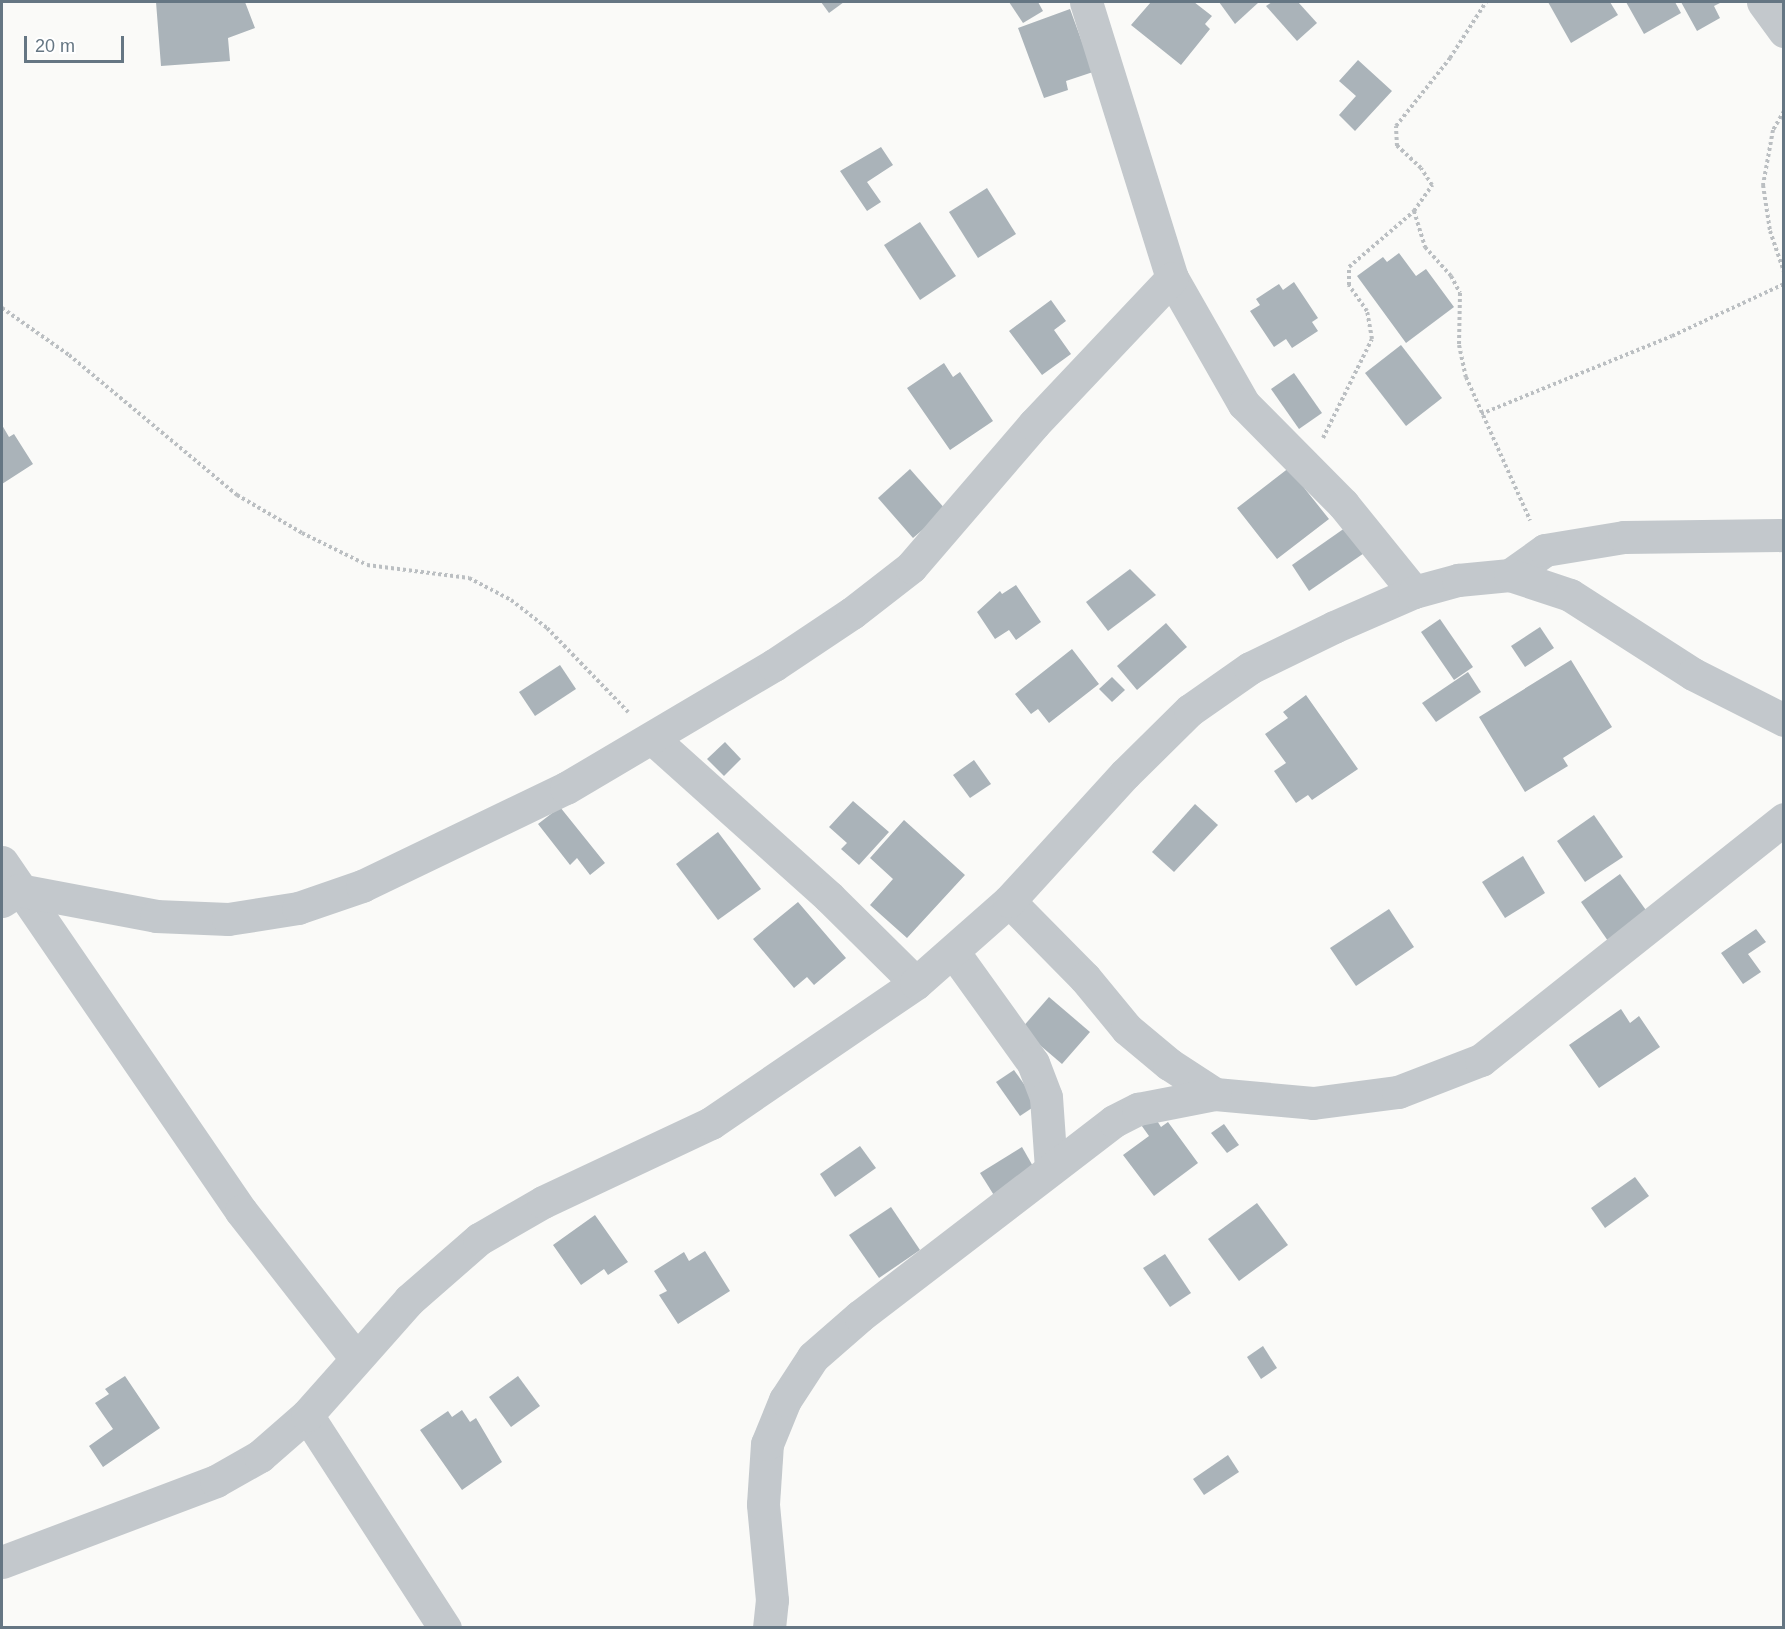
<!DOCTYPE html>
<style>
body{margin:0}
#map{position:relative;width:1785px;height:1629px;overflow:hidden;background:#fafaf8;font-family:Helvetica,sans-serif}
div>[style]{position:absolute}
.building>*{inset:0;background:#aab3b9}
.path>*{height:4px;margin-top:-2px;transform-origin:0;background:repeating-linear-gradient(90deg,#bbbfc2 0 3px,transparent 0 6px)}
.minor>*{height:33px;margin:-16.5px;padding:0 16.5px;transform-origin:16.5px;border-radius:16.5px;background:#c3c8cc}
span{translate:-50% -50%;white-space:nowrap;text-align:center;line-height:1.15;-webkit-text-stroke:6px #fff;paint-order:stroke}
.frame{position:absolute;inset:0;border:3px solid #657683;pointer-events:none}
.scale{position:absolute;left:24px;top:36px;width:100px;height:27px;box-sizing:border-box;border:3px solid #657683;border-top:0;padding-left:8px;font-size:18px;line-height:21px;white-space:nowrap;color:#657683;-webkit-text-stroke:4px #fff;paint-order:stroke}
</style>
<div id="map">
<div class="building">
<i style="clip-path:polygon(156px 2px,245px 2px,255px 28px,228px 38px,230px 61px,161px 66px)"></i>
<i style="clip-path:polygon(821px 2px,844px 2px,829px 13px)"></i>
<i style="clip-path:polygon(1009px 2px,1038px 2px,1043px 11px,1023px 23px)"></i>
<i style="clip-path:polygon(1151px 2px,1194px 2px,1212px 16px,1205px 24px,1210px 29px,1181px 65px,1131px 25px)"></i>
<i style="clip-path:polygon(1219px 2px,1259px 2px,1235px 24px)"></i>
<i style="clip-path:polygon(1272px 2px,1298px 2px,1317px 23px,1297px 41px,1266px 6px)"></i>
<i style="clip-path:polygon(1548px 2px,1610px 2px,1618px 15px,1571px 43px)"></i>
<i style="clip-path:polygon(1626px 2px,1675px 2px,1681px 13px,1644px 34px)"></i>
<i style="clip-path:polygon(1681px 2px,1722px 2px,1714px 6px,1720px 18px,1697px 31px)"></i>
<i style="clip-path:polygon(1070px 9px,1093px 72px,1066px 81px,1068px 90px,1044px 98px,1018px 28px)"></i>
<i style="clip-path:polygon(1358px 60px,1392px 91px,1355px 131px,1339px 115px,1356px 96px,1339px 81px)"></i>
<i style="clip-path:polygon(881px 147px,893px 165px,867px 182px,881px 202px,867px 211px,840px 171px)"></i>
<i style="clip-path:polygon(987px 188px,1016px 234px,978px 258px,949px 212px)"></i>
<i style="clip-path:polygon(920px 222px,956px 276px,920px 300px,884px 245px)"></i>
<i style="clip-path:polygon(1399px 253px,1416px 276px,1426px 269px,1454px 307px,1406px 343px,1357px 276px,1383px 257px,1387px 262px)"></i>
<i style="clip-path:polygon(1294px 282px,1318px 318px,1312px 322px,1318px 331px,1292px 348px,1286px 339px,1274px 347px,1250px 311px,1260px 305px,1256px 299px,1279px 284px,1283px 290px)"></i>
<i style="clip-path:polygon(1051px 300px,1066px 321px,1054px 330px,1071px 354px,1042px 375px,1009px 331px)"></i>
<i style="clip-path:polygon(1401px 345px,1442px 398px,1406px 426px,1365px 373px)"></i>
<i style="clip-path:polygon(944px 363px,953px 377px,960px 372px,993px 421px,950px 450px,907px 388px)"></i>
<i style="clip-path:polygon(1294px 373px,1322px 413px,1299px 429px,1271px 389px)"></i>
<i style="clip-path:polygon(2px 425px,9px 437px,14px 434px,33px 464px,2px 484px)"></i>
<i style="clip-path:polygon(1294px 464px,1305px 489px,1329px 519px,1277px 559px,1237px 508px)"></i>
<i style="clip-path:polygon(910px 469px,946px 510px,913px 538px,878px 498px)"></i>
<i style="clip-path:polygon(1352px 523px,1370px 549px,1309px 591px,1292px 565px)"></i>
<i style="clip-path:polygon(1130px 569px,1156px 595px,1108px 631px,1086px 602px)"></i>
<i style="clip-path:polygon(1016px 585px,1041px 622px,1016px 640px,1009px 630px,995px 639px,977px 612px,1000px 591px,1002px 594px)"></i>
<i style="clip-path:polygon(1440px 619px,1473px 667px,1454px 680px,1421px 632px)"></i>
<i style="clip-path:polygon(1166px 623px,1187px 647px,1137px 690px,1117px 666px)"></i>
<i style="clip-path:polygon(1540px 627px,1554px 648px,1525px 667px,1511px 646px)"></i>
<i style="clip-path:polygon(1072px 649px,1099px 684px,1049px 723px,1038px 709px,1031px 714px,1015px 694px)"></i>
<i style="clip-path:polygon(1571px 660px,1612px 727px,1563px 758px,1568px 766px,1525px 792px,1479px 717px)"></i>
<i style="clip-path:polygon(560px 665px,576px 689px,535px 716px,519px 692px)"></i>
<i style="clip-path:polygon(1468px 672px,1481px 692px,1436px 722px,1422px 703px)"></i>
<i style="clip-path:polygon(1112px 677px,1125px 690px,1112px 702px,1099px 689px)"></i>
<i style="clip-path:polygon(1306px 695px,1358px 769px,1312px 800px,1308px 795px,1296px 803px,1274px 771px,1286px 763px,1265px 734px,1288px 718px,1283px 712px)"></i>
<i style="clip-path:polygon(725px 742px,741px 759px,724px 776px,707px 759px)"></i>
<i style="clip-path:polygon(974px 760px,991px 784px,970px 798px,953px 775px)"></i>
<i style="clip-path:polygon(853px 801px,889px 832px,859px 865px,841px 849px,847px 843px,829px 827px)"></i>
<i style="clip-path:polygon(1195px 804px,1218px 825px,1174px 872px,1152px 852px)"></i>
<i style="clip-path:polygon(560px 807px,605px 863px,590px 875px,577px 858px,570px 865px,538px 824px)"></i>
<i style="clip-path:polygon(1594px 815px,1623px 857px,1585px 882px,1557px 841px)"></i>
<i style="clip-path:polygon(904px 820px,965px 875px,907px 938px,870px 905px,893px 879px,870px 858px)"></i>
<i style="clip-path:polygon(718px 832px,761px 889px,718px 920px,676px 864px)"></i>
<i style="clip-path:polygon(1523px 856px,1545px 893px,1505px 918px,1482px 882px)"></i>
<i style="clip-path:polygon(1620px 874px,1648px 913px,1608px 941px,1581px 902px)"></i>
<i style="clip-path:polygon(798px 902px,846px 958px,814px 985px,807px 977px,794px 988px,753px 939px)"></i>
<i style="clip-path:polygon(1389px 909px,1414px 947px,1356px 986px,1330px 948px)"></i>
<i style="clip-path:polygon(1756px 929px,1766px 942px,1748px 954px,1761px 972px,1743px 984px,1721px 953px)"></i>
<i style="clip-path:polygon(1049px 997px,1090px 1032px,1062px 1064px,1021px 1029px)"></i>
<i style="clip-path:polygon(1621px 1009px,1630px 1023px,1639px 1016px,1660px 1047px,1599px 1088px,1569px 1045px)"></i>
<i style="clip-path:polygon(1014px 1070px,1038px 1104px,1020px 1116px,996px 1082px)"></i>
<i style="clip-path:polygon(1152px 1113px,1161px 1127px,1168px 1122px,1198px 1163px,1154px 1196px,1123px 1155px,1149px 1136px,1139px 1122px)"></i>
<i style="clip-path:polygon(1224px 1124px,1239px 1145px,1227px 1153px,1211px 1133px)"></i>
<i style="clip-path:polygon(860px 1146px,876px 1168px,835px 1197px,820px 1174px)"></i>
<i style="clip-path:polygon(1022px 1147px,1038px 1175px,997px 1200px,980px 1173px)"></i>
<i style="clip-path:polygon(1635px 1177px,1649px 1196px,1605px 1228px,1591px 1208px)"></i>
<i style="clip-path:polygon(1257px 1203px,1288px 1245px,1239px 1281px,1208px 1239px)"></i>
<i style="clip-path:polygon(891px 1207px,920px 1250px,879px 1278px,849px 1235px)"></i>
<i style="clip-path:polygon(595px 1215px,628px 1262px,608px 1275px,604px 1269px,581px 1285px,553px 1245px)"></i>
<i style="clip-path:polygon(705px 1251px,730px 1291px,678px 1324px,659px 1295px,667px 1291px,654px 1271px,684px 1252px,689px 1261px)"></i>
<i style="clip-path:polygon(1165px 1254px,1191px 1293px,1170px 1307px,1143px 1268px)"></i>
<i style="clip-path:polygon(1263px 1346px,1277px 1368px,1261px 1379px,1247px 1357px)"></i>
<i style="clip-path:polygon(125px 1376px,160px 1428px,103px 1467px,89px 1446px,113px 1429px,95px 1403px,109px 1394px,105px 1389px)"></i>
<i style="clip-path:polygon(518px 1376px,540px 1406px,511px 1427px,489px 1397px)"></i>
<i style="clip-path:polygon(462px 1410px,470px 1422px,476px 1418px,502px 1462px,462px 1490px,420px 1430px,448px 1411px,452px 1417px)"></i>
<i style="clip-path:polygon(1228px 1455px,1239px 1472px,1204px 1495px,1193px 1479px)"></i>
</div>
<div class="path">
<i style="left:1784px;top:111px;width:22px;rotate:120deg"></i>
<i style="left:1773px;top:130px;width:56px;rotate:100.3deg"></i>
<i style="left:1763px;top:185px;width:47px;rotate:81.3deg"></i>
<i style="left:1770px;top:231px;width:43px;rotate:71.1deg"></i>
<i style="left:1414px;top:211px;width:38px;rotate:73deg"></i>
<i style="left:1425px;top:247px;width:39px;rotate:48deg"></i>
<i style="left:1451px;top:276px;width:19px;rotate:62deg"></i>
<i style="left:1460px;top:293px;width:52px;rotate:91.1deg"></i>
<i style="left:1459px;top:345px;width:33px;rotate:78deg"></i>
<i style="left:1466px;top:377px;width:157px;rotate:65.9deg"></i>
<i style="left:2px;top:308px;width:82px;rotate:35deg"></i>
<i style="left:69px;top:355px;width:219px;rotate:39.8deg"></i>
<i style="left:237px;top:495px;width:75px;rotate:30.3deg"></i>
<i style="left:302px;top:533px;width:72px;rotate:26.2deg"></i>
<i style="left:367px;top:565px;width:103px;rotate:7.3deg"></i>
<i style="left:469px;top:578px;width:47px;rotate:27.6deg"></i>
<i style="left:511px;top:600px;width:46px;rotate:37.9deg"></i>
<i style="left:547px;top:628px;width:117px;rotate:46deg"></i>
<i style="left:1481px;top:414px;width:206px;rotate:-22.2deg"></i>
<i style="left:1672px;top:336px;width:123px;rotate:-24.9deg"></i>
<i style="left:1323px;top:438px;width:110px;rotate:-63.7deg"></i>
<i style="left:1372px;top:339px;width:28px;rotate:-100deg"></i>
<i style="left:1367px;top:311px;width:32px;rotate:-125deg"></i>
<i style="left:1349px;top:285px;width:18px;rotate:-90deg"></i>
<i style="left:1349px;top:267px;width:86px;rotate:-40.7deg"></i>
<i style="left:1414px;top:211px;width:32px;rotate:-55deg"></i>
<i style="left:1432px;top:185px;width:20px;rotate:-123deg"></i>
<i style="left:1421px;top:168px;width:33px;rotate:-137deg"></i>
<i style="left:1397px;top:146px;width:20px;rotate:-93deg"></i>
<i style="left:1396px;top:126px;width:87px;rotate:-51.5deg"></i>
<i style="left:1450px;top:58px;width:67px;rotate:-57.3deg"></i>
</div>
<div class="minor">
<i style="left:1086px;top:2px;width:289px;rotate:72.7deg"></i>
<i style="left:1172px;top:278px;width:145px;rotate:60.3deg"></i>
<i style="left:1244px;top:404px;width:141px;rotate:45.3deg"></i>
<i style="left:1343px;top:504px;width:113px;rotate:51.1deg"></i>
<i style="left:1763px;top:2px;width:36px;rotate:54deg"></i>
<i style="left:1510px;top:575px;width:43px;rotate:-35.5deg"></i>
<i style="left:1545px;top:550px;width:80px;rotate:-9.3deg"></i>
<i style="left:1624px;top:537px;width:160px;rotate:-0.7deg"></i>
<i style="left:653px;top:739px;width:237px;rotate:41.9deg"></i>
<i style="left:829px;top:897px;width:122px;rotate:44.7deg"></i>
<i style="left:2px;top:862px;width:423px;rotate:55.6deg"></i>
<i style="left:241px;top:1211px;width:185px;rotate:52deg"></i>
<i style="left:2px;top:901px;width:20px;rotate:-33deg"></i>
<i style="left:19px;top:890px;width:139px;rotate:10.7deg"></i>
<i style="left:156px;top:916px;width:72px;rotate:2.4deg"></i>
<i style="left:228px;top:919px;width:71px;rotate:-8.9deg"></i>
<i style="left:298px;top:908px;width:68px;rotate:-19deg"></i>
<i style="left:362px;top:886px;width:226px;rotate:-25.7deg"></i>
<i style="left:566px;top:788px;width:242px;rotate:-30.6deg"></i>
<i style="left:774px;top:665px;width:94px;rotate:-33.7deg"></i>
<i style="left:852px;top:613px;width:75px;rotate:-37.9deg"></i>
<i style="left:911px;top:567px;width:189px;rotate:-49.3deg"></i>
<i style="left:1034px;top:424px;width:201px;rotate:-46.6deg"></i>
<i style="left:1009px;top:901px;width:108px;rotate:45.4deg"></i>
<i style="left:1085px;top:978px;width:66px;rotate:50.5deg"></i>
<i style="left:1127px;top:1029px;width:55px;rotate:39.8deg"></i>
<i style="left:1169px;top:1064px;width:55px;rotate:33.1deg"></i>
<i style="left:1215px;top:1094px;width:98px;rotate:5.2deg"></i>
<i style="left:1313px;top:1103px;width:86px;rotate:-7.4deg"></i>
<i style="left:1398px;top:1092px;width:89px;rotate:-21.1deg"></i>
<i style="left:1481px;top:1060px;width:387px;rotate:-38.5deg"></i>
<i style="left:954px;top:953px;width:135px;rotate:54.3deg"></i>
<i style="left:1033px;top:1063px;width:36px;rotate:69deg"></i>
<i style="left:1046px;top:1097px;width:72px;rotate:86deg"></i>
<i style="left:307px;top:1415px;width:254px;rotate:57.1deg"></i>
<i style="left:2px;top:1562px;width:229px;rotate:-20.7deg"></i>
<i style="left:216px;top:1481px;width:51px;rotate:-29.6deg"></i>
<i style="left:260px;top:1456px;width:62px;rotate:-41.1deg"></i>
<i style="left:307px;top:1415px;width:154px;rotate:-48.4deg"></i>
<i style="left:409px;top:1300px;width:93px;rotate:-41.1deg"></i>
<i style="left:479px;top:1239px;width:74px;rotate:-30deg"></i>
<i style="left:543px;top:1202px;width:186px;rotate:-25.2deg"></i>
<i style="left:711px;top:1123px;width:248px;rotate:-34.3deg"></i>
<i style="left:916px;top:983px;width:124px;rotate:-41.4deg"></i>
<i style="left:1009px;top:901px;width:172px;rotate:-47.6deg"></i>
<i style="left:1125px;top:774px;width:91px;rotate:-44.6deg"></i>
<i style="left:1190px;top:710px;width:73px;rotate:-35deg"></i>
<i style="left:1250px;top:668px;width:93px;rotate:-26deg"></i>
<i style="left:1334px;top:627px;width:87px;rotate:-23.6deg"></i>
<i style="left:1414px;top:592px;width:46px;rotate:-15.3deg"></i>
<i style="left:1458px;top:580px;width:52px;rotate:-5.5deg"></i>
<i style="left:1510px;top:575px;width:63px;rotate:18.4deg"></i>
<i style="left:1570px;top:595px;width:146px;rotate:32.7deg"></i>
<i style="left:1693px;top:674px;width:102px;rotate:26.8deg"></i>
<i style="left:769px;top:1628px;width:28px;rotate:-84deg"></i>
<i style="left:772px;top:1600px;width:96px;rotate:-95.4deg"></i>
<i style="left:763px;top:1504px;width:60px;rotate:-86.2deg"></i>
<i style="left:767px;top:1444px;width:48px;rotate:-67.8deg"></i>
<i style="left:785px;top:1400px;width:51px;rotate:-56.9deg"></i>
<i style="left:813px;top:1357px;width:62px;rotate:-41.1deg"></i>
<i style="left:860px;top:1316px;width:320px;rotate:-37.5deg"></i>
<i style="left:1114px;top:1121px;width:27px;rotate:-27deg"></i>
<i style="left:1138px;top:1109px;width:78px;rotate:-11deg"></i>
</div>
<div class="frame"></div>
<div class="scale">20 m</div>
</div>
